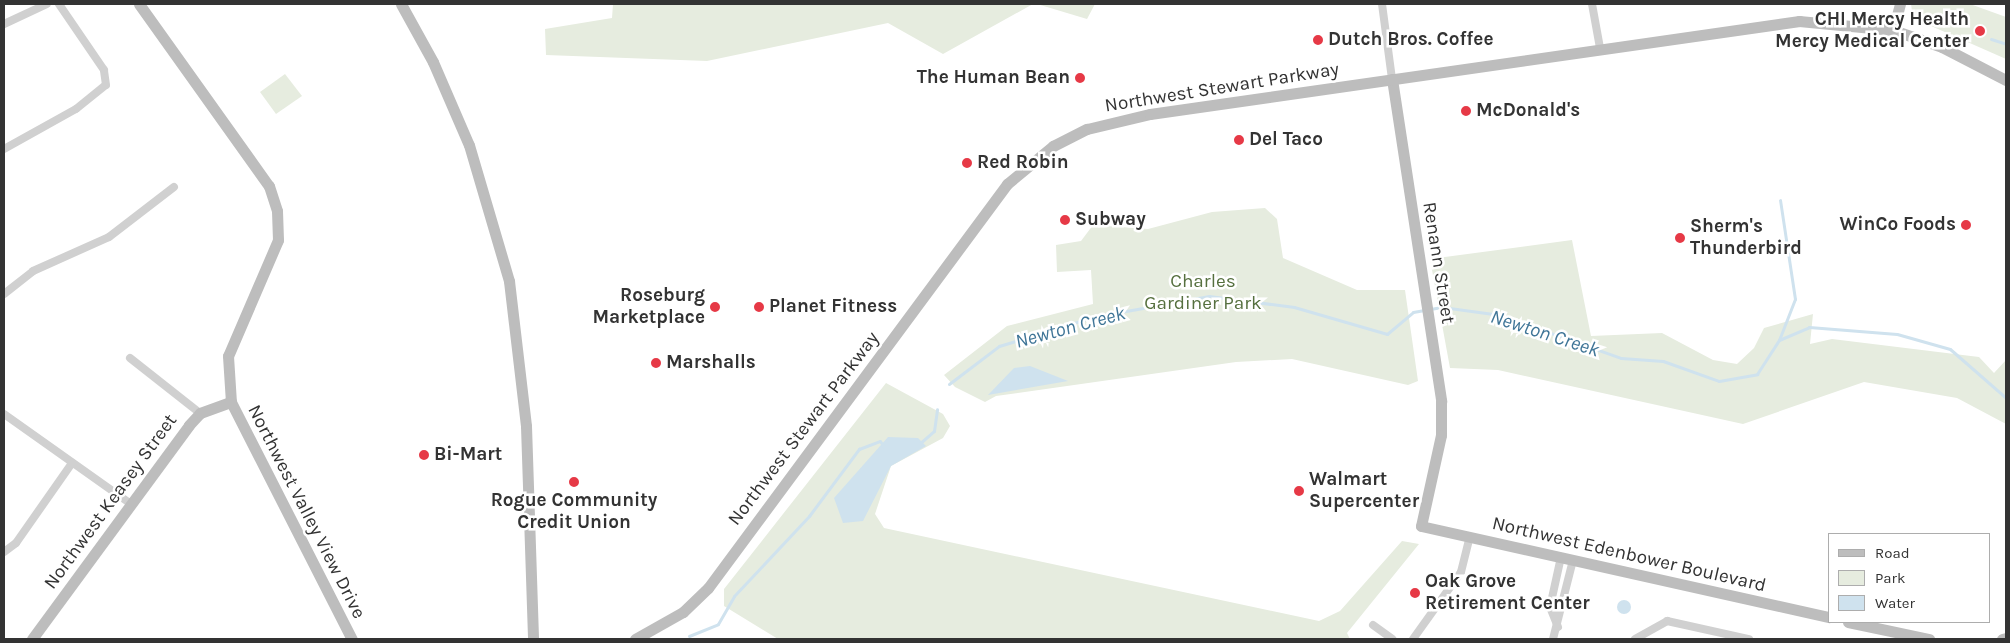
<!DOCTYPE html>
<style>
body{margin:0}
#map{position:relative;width:2010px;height:643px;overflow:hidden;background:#fff;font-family:Karla,sans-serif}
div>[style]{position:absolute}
.green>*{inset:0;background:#e6ecdf}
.water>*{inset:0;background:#cfe2ee}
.round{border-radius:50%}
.stream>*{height:3px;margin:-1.5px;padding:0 1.5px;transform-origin:1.5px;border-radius:1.5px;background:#cfe2ee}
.street>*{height:8px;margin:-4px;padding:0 4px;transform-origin:4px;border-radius:4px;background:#d0d0d0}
.secondary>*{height:11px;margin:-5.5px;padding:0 5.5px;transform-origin:5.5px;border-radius:5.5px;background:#bdbdbd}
.dots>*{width:14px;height:14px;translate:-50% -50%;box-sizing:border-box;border:2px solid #fff;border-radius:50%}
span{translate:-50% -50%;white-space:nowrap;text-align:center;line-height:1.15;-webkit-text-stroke:5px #fff;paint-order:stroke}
.poi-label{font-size:19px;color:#333;font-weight:700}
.right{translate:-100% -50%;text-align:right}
.left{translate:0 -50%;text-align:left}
.street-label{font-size:19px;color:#333}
.park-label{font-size:19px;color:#56703f}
.water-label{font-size:20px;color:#3f7597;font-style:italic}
.frame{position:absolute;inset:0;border:5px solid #333;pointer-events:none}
.legend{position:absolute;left:1828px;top:533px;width:162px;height:90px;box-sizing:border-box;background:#fff;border:1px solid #adadad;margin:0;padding:6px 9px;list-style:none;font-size:15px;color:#333}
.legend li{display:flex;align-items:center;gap:10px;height:25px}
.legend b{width:25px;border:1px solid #adadad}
</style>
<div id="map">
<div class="green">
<i style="clip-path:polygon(613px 4px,1033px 4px,943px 54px,888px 23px,707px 61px,546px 55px,545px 29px,612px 18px)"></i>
<i style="clip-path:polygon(1037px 4px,1095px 4px,1087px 19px)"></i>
<i style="clip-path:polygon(1911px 4px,1970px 4px,2006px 17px,2006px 59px,1913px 18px)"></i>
<i style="clip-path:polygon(285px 74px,302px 96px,276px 114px,260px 92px)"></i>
<i style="clip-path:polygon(1265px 208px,1277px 219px,1283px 258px,1357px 290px,1405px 290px,1418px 381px,1408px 385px,1292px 359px,1236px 362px,996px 396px,985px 402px,955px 387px,944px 375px,1007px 326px,1093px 304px,1091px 270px,1057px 272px,1056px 245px,1081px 241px,1093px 225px,1148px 229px,1212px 212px)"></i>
<i style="clip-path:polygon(1572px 240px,1591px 336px,1662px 333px,1713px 360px,1737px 364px,1754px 348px,1764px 328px,1813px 314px,1810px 344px,1832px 339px,1979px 357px,1994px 373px,2006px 360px,2006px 424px,1957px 398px,1864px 382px,1743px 424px,1498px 370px,1450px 368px,1430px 259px)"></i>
<i style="clip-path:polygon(886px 383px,943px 414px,950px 426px,943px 438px,891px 466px,875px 514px,884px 528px,1319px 621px,1340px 611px,1402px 541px,1419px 544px,1347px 633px,1350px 639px,778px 639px,724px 606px,724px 589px)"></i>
</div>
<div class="water">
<i style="clip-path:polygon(1030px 366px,1068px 381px,988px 395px,1014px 368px)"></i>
<i style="clip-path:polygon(888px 437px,918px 438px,926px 446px,891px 466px,863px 521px,843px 523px,834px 498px)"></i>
<i class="round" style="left:1617px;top:600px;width:14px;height:14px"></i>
</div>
<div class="stream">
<i style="left:1991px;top:39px;width:16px;rotate:18deg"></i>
<i style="left:1779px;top:340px;width:44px;rotate:-68.7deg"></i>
<i style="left:1795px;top:299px;width:100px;rotate:-98.6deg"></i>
<i style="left:949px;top:384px;width:63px;rotate:-37.2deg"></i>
<i style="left:999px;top:346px;width:98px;rotate:-17.1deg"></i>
<i style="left:1093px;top:317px;width:118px;rotate:-10.3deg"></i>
<i style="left:1209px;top:296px;width:86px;rotate:7.4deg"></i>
<i style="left:1294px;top:307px;width:97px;rotate:16.2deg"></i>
<i style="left:1387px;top:334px;width:34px;rotate:-40deg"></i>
<i style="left:1413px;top:312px;width:29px;rotate:-10deg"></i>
<i style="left:1442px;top:307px;width:59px;rotate:7.9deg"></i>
<i style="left:1500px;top:315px;width:128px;rotate:19.6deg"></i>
<i style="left:1621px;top:358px;width:42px;rotate:4.1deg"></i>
<i style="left:1663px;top:361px;width:59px;rotate:19.7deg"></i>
<i style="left:1719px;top:381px;width:39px;rotate:-10deg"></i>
<i style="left:1757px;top:374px;width:40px;rotate:-57.1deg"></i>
<i style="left:1779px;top:340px;width:33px;rotate:-23deg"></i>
<i style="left:1809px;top:327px;width:88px;rotate:4.5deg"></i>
<i style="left:1897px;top:334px;width:55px;rotate:15.8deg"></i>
<i style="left:1950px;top:349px;width:74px;rotate:41.2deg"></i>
<i style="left:919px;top:444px;width:20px;rotate:-41deg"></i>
<i style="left:934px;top:431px;width:22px;rotate:-82deg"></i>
<i style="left:689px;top:636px;width:31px;rotate:-22deg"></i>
<i style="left:718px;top:624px;width:32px;rotate:-60deg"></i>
<i style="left:734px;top:596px;width:110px;rotate:-46.8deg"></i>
<i style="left:809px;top:516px;width:84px;rotate:-53.3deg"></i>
<i style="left:859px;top:449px;width:22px;rotate:-21deg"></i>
<i style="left:880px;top:441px;width:7px;rotate:56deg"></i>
</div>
<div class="street">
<i style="left:1382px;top:4px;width:76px;rotate:82.4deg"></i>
<i style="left:1592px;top:4px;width:45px;rotate:79.7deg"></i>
<i style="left:4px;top:24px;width:47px;rotate:-24.9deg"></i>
<i style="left:4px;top:149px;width:82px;rotate:-29.1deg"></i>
<i style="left:76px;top:109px;width:38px;rotate:-39deg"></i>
<i style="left:106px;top:85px;width:15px;rotate:-98deg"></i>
<i style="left:104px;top:70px;width:80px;rotate:-124.3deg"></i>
<i style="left:4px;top:294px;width:37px;rotate:-38deg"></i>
<i style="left:33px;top:271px;width:83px;rotate:-24.1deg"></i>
<i style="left:109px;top:237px;width:82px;rotate:-37.6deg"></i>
<i style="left:130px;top:358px;width:89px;rotate:38.2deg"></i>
<i style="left:4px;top:414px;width:156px;rotate:35.3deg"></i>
<i style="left:4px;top:552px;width:15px;rotate:-37deg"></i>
<i style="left:16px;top:543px;width:98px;rotate:-55deg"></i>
<i style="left:1373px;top:625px;width:24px;rotate:36deg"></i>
<i style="left:1558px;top:627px;width:22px;rotate:-112deg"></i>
<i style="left:1550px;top:607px;width:51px;rotate:-77.6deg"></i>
<i style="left:1413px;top:639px;width:82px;rotate:-54.4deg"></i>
<i style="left:1461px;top:572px;width:36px;rotate:-76deg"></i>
<i style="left:1553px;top:639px;width:81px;rotate:-75.8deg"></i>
<i style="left:1635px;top:639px;width:37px;rotate:-29deg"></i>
<i style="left:1667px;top:621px;width:84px;rotate:12.4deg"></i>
</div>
<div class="secondary">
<i style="left:139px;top:4px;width:224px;rotate:54.5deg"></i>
<i style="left:269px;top:186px;width:26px;rotate:72deg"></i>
<i style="left:277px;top:211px;width:29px;rotate:88deg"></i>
<i style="left:278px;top:240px;width:126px;rotate:113.3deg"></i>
<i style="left:228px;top:356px;width:46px;rotate:86.3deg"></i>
<i style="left:231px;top:402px;width:266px;rotate:63deg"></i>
<i style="left:401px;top:4px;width:66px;rotate:61.1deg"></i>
<i style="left:433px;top:62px;width:90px;rotate:66.6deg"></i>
<i style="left:469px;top:145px;width:142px;rotate:73.6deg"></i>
<i style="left:509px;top:281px;width:146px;rotate:83.3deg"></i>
<i style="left:526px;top:426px;width:213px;rotate:88.1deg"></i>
<i style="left:1893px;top:30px;width:27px;rotate:-75deg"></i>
<i style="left:1392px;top:79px;width:326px;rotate:81.3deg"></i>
<i style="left:1441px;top:401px;width:34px;rotate:90deg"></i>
<i style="left:1441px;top:435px;width:93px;rotate:102.4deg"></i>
<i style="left:1421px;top:526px;width:418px;rotate:12.6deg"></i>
<i style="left:1848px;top:622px;width:83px;rotate:11.9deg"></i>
<i style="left:32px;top:639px;width:265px;rotate:-53.7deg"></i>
<i style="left:189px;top:425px;width:16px;rotate:-47deg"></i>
<i style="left:200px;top:413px;width:33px;rotate:-20deg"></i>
<i style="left:635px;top:639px;width:55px;rotate:-29.4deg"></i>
<i style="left:683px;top:612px;width:35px;rotate:-44deg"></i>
<i style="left:708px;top:588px;width:503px;rotate:-53.49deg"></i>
<i style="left:1007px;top:184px;width:60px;rotate:-39.6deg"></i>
<i style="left:1053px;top:146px;width:38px;rotate:-27deg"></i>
<i style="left:1087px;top:129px;width:65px;rotate:-13.4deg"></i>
<i style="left:1150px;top:114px;width:656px;rotate:-8.15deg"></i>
<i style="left:1799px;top:21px;width:94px;rotate:5.5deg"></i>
<i style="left:1893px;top:30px;width:52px;rotate:19.1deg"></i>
<i style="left:1942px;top:47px;width:72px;rotate:27.3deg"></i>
<i style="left:2002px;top:639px;width:4px;rotate:-14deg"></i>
</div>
<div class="dots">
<i style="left:1980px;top:31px;background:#e63946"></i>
<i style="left:1318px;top:40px;background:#e63946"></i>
<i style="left:1080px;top:78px;background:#e63946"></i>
<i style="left:1466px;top:111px;background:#e63946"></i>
<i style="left:1239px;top:140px;background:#e63946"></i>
<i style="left:967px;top:163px;background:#e63946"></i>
<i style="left:1065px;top:220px;background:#e63946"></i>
<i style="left:1966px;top:225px;background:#e63946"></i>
<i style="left:1680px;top:238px;background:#e63946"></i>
<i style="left:715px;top:307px;background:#e63946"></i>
<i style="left:759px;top:307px;background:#e63946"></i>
<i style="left:656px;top:363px;background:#e63946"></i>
<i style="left:424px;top:455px;background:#e63946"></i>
<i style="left:574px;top:482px;background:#e63946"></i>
<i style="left:1299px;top:491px;background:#e63946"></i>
<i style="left:1415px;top:593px;background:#e63946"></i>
</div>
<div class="poi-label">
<span class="right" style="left:1969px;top:31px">CHI Mercy Health<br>Mercy Medical Center</span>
<span class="left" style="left:1328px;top:40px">Dutch Bros. Coffee</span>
<span class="right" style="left:1070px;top:78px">The Human Bean</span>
<span class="left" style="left:1476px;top:111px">McDonald's</span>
<span class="left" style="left:1249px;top:140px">Del Taco</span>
<span class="left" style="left:977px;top:163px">Red Robin</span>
<span class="left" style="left:1075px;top:220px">Subway</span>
<span class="right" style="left:1956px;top:225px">WinCo Foods</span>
<span class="left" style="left:1690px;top:238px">Sherm's<br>Thunderbird</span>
<span class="right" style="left:705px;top:307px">Roseburg<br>Marketplace</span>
<span class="left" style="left:769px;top:307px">Planet Fitness</span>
<span class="left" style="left:666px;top:363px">Marshalls</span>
<span class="left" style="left:434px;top:455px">Bi-Mart</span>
<span class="left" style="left:1309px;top:491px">Walmart<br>Supercenter</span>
<span style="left:574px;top:512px">Rogue Community<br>Credit Union</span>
<span class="left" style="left:1425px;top:593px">Oak Grove<br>Retirement Center</span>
</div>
<div class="street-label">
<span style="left:1222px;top:88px;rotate:-9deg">Northwest Stewart Parkway</span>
<span style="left:1438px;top:263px;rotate:81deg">Renann Street</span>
<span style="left:804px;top:429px;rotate:-53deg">Northwest Stewart Parkway</span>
<span style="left:111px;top:502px;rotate:-54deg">Northwest Keasey Street</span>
<span style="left:306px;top:512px;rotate:63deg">Northwest Valley View Drive</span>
<span style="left:1629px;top:555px;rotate:13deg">Northwest Edenbower Boulevard</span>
</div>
<div class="park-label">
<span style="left:1203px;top:293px">Charles<br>Gardiner Park</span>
</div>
<div class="water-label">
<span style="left:1070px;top:327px;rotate:-15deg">Newton Creek</span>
<span style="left:1545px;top:333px;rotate:18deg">Newton Creek</span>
</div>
<div class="frame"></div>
<ul class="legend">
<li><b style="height:6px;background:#bdbdbd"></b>Road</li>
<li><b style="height:14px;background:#e6ecdf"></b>Park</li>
<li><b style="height:14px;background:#cfe2ee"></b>Water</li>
</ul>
</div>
